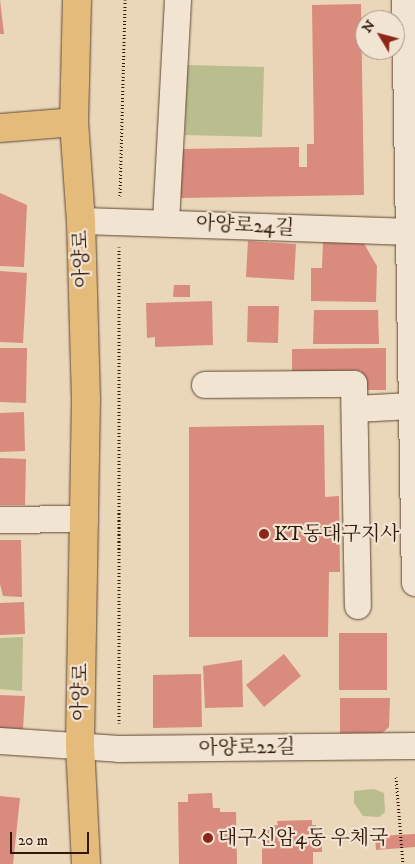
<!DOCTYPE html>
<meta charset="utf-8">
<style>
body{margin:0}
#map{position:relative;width:415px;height:864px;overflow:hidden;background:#ead6b9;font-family:"IM FELL DW Pica","Noto Serif KR",serif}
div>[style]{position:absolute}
.green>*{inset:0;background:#babd8d}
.building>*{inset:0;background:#d98b7e}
.path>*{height:3px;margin-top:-1.5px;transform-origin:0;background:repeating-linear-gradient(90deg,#321809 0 1px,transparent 0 3.5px)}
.roads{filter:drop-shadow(0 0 1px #604835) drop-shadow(0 0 1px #604835)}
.minor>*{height:26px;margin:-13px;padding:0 13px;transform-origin:13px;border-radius:13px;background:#f1e4d2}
.major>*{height:28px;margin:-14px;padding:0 14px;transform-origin:14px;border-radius:14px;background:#e5bb7c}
.dots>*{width:14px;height:14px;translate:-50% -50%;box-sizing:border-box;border:2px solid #f1e4d2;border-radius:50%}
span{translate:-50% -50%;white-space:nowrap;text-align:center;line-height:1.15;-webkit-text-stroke:4.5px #f1e4d2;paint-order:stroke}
.street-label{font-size:20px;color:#321809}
.poi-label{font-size:20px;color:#321809}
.left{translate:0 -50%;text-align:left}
.north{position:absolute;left:355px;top:10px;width:50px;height:50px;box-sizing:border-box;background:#f1e4d2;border:1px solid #a59282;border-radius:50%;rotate:307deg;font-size:14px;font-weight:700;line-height:20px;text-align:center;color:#321809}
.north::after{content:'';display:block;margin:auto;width:18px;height:22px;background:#8f2418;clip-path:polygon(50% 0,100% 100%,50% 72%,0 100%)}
.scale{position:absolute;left:10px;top:832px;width:79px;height:22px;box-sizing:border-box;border:2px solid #321809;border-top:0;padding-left:6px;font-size:15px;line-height:18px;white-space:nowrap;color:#321809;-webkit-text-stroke:4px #f1e4d2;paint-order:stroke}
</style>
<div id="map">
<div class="green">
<i style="clip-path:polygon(187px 65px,264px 67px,262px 137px,185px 135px)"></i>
<i style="clip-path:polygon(23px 637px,22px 691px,0 689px,0 638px)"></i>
<i style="clip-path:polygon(374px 789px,384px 793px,385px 812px,379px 817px,363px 816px,354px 803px,354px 791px)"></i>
</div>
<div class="building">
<i style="clip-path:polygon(0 0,4px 34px,0 34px)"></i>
<i style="clip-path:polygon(361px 4px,364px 195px,181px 198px,180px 149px,299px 147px,299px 167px,307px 167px,307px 144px,314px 144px,312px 5px)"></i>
<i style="clip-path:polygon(0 193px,27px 205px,24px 267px,0 266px)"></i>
<i style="clip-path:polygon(248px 241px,296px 244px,294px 280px,246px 277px)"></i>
<i style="clip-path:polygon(323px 241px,363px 242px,377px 266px,376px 302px,311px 301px,311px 268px,322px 268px)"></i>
<i style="clip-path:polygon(0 271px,27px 273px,23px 343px,0 342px)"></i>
<i style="clip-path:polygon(174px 285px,190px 285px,190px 297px,173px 297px)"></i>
<i style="clip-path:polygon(212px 301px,213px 345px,155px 347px,155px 337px,147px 338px,146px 303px)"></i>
<i style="clip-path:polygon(248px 306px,279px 306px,278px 343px,247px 342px)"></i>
<i style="clip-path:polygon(314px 310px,378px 310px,379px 344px,313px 344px)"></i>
<i style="clip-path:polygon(0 348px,27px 348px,26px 403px,0 402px)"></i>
<i style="clip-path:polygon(386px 348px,386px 390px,361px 390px,361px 371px,292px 371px,292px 349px)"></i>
<i style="clip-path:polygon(24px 412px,25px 451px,0 452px,0 413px)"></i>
<i style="clip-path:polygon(324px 425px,325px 497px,339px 496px,340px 572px,329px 572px,328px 637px,189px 637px,189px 427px)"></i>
<i style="clip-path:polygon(0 458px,26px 459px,25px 505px,0 505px)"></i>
<i style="clip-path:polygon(0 540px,21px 540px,22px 597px,3px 596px,0 584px)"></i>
<i style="clip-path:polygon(24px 602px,25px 634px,0 635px,0 603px)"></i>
<i style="clip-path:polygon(339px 633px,387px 633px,387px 690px,339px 690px)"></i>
<i style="clip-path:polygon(284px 654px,301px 676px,264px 707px,246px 685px)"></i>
<i style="clip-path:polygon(242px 660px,243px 707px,205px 708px,203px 666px)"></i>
<i style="clip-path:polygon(201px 674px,202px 727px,153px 728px,153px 675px)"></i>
<i style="clip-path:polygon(0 695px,25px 696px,23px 729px,0 728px)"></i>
<i style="clip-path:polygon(340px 698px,390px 698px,389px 727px,380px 735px,340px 735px)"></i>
<i style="clip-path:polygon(212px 793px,213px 808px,220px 808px,220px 812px,236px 812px,237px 864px,179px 864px,178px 802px,188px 802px,188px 794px)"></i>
<i style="clip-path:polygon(0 796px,20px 798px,13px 864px,0 864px)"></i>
<i style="clip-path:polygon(312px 820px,312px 825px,316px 825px,317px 838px,322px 838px,322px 852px,313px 852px,313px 864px,262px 864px,262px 841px,267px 841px,267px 826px,278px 825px,277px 821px)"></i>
<i style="clip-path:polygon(415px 834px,415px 847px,376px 850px,375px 836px)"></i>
</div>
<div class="path">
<i style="left:120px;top:196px;width:196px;rotate:-88.5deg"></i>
<i style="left:119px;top:247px;width:476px;rotate:90deg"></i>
<i style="left:396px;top:777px;width:87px;rotate:85.4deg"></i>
</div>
<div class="roads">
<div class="minor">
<i style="left:405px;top:0;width:583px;rotate:89.02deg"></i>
<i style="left:81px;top:221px;width:334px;rotate:1.9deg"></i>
<i style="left:166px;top:222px;width:222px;rotate:-86.9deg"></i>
<i style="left:205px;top:385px;width:149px;rotate:-0.4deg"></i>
<i style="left:354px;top:384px;width:222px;rotate:89deg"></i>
<i style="left:355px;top:409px;width:57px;rotate:-3deg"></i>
<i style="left:0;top:520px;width:85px;rotate:-0.7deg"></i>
<i style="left:0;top:741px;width:119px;rotate:3.8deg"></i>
<i style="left:119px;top:749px;width:296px;rotate:-0.6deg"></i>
</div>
<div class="major">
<i style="left:77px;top:0;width:122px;rotate:91.4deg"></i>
<i style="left:74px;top:122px;width:99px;rotate:86deg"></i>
<i style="left:81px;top:221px;width:178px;rotate:88.4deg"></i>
<i style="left:86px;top:399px;width:346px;rotate:91deg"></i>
<i style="left:80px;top:745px;width:119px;rotate:87.1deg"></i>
<i style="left:0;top:128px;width:74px;rotate:-4.6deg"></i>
</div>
</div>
<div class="dots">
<i style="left:264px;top:534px;background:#8f2418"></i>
<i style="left:208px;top:838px;background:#8f2418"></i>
</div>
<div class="street-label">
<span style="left:245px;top:226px;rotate:3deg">아양로24길</span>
<span style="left:82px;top:259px;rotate:-92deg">아양로</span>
<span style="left:81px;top:692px;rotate:-89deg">아양로</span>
<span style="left:247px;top:748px;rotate:-1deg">아양로22길</span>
</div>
<div class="poi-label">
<span class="left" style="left:274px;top:534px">KT동대구지사</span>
<span class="left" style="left:218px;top:838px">대구신암4동 우체국</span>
</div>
<div class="north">N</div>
<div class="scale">20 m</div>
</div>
